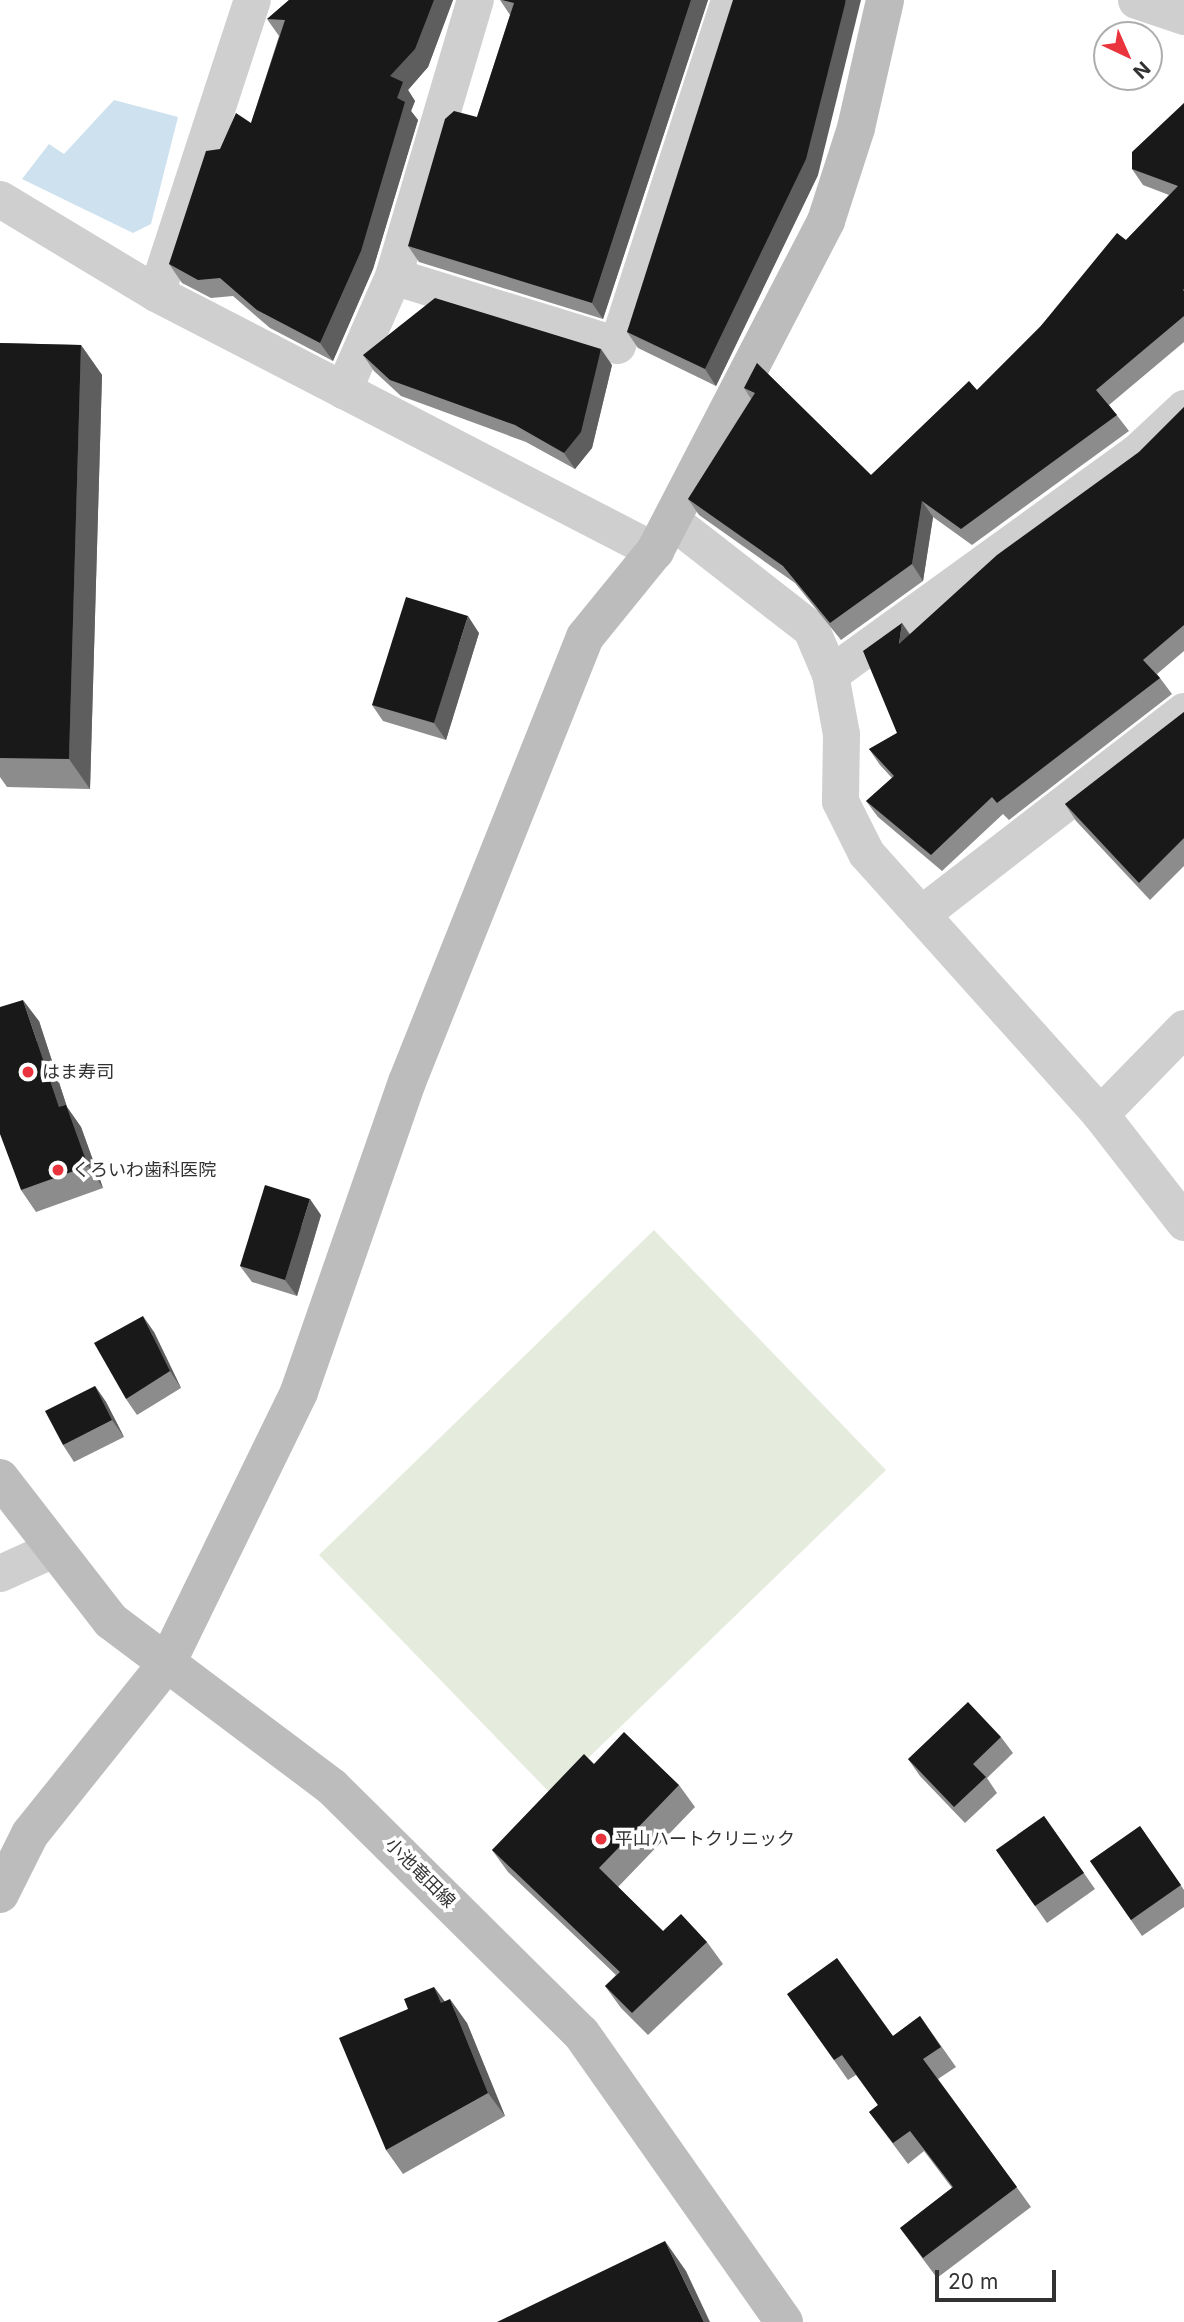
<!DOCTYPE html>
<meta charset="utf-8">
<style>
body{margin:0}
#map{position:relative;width:1184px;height:2322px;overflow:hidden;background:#fff;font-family:Inter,"Noto Sans JP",sans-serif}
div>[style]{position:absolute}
.green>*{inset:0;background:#e5ecde}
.water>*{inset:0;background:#cde1ee}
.street>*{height:37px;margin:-18.5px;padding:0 18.5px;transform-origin:18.5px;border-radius:18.5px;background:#cfcfcf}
.secondary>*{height:38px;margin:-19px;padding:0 19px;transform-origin:19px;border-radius:19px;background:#bcbcbc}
.wall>*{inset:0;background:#8c8c8c}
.shaded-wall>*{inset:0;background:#5e5e5e}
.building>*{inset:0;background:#191919}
.dots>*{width:19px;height:19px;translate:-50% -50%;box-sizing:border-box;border:4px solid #fff;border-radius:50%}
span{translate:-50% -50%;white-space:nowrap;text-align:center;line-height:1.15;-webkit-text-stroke:7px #fff;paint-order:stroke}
.poi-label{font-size:18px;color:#323232}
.left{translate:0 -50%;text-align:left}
.street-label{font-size:18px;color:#323232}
.north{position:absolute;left:1093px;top:21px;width:70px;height:70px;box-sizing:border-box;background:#fff;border:2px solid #adadad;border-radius:50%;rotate:136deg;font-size:19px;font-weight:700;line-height:28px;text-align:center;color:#323232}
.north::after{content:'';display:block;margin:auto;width:24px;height:32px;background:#ea343d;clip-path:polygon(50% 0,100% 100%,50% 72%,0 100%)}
.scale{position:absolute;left:935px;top:2270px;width:121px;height:32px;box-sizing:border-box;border:4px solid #323232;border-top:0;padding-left:9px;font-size:21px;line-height:24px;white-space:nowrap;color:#323232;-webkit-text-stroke:5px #fff;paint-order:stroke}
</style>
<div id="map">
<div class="green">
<i style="clip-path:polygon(654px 1230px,886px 1470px,551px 1794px,319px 1555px)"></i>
</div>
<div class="water">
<i style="clip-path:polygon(114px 100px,178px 117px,151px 224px,133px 233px,22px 179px,49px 144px,64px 154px)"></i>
</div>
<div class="street">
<i style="left:1136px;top:0;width:51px;rotate:18.4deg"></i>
<i style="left:0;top:199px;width:182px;rotate:31.1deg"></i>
<i style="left:156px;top:293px;width:562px;rotate:27.34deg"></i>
<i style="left:393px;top:276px;width:234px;rotate:17.1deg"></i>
<i style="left:617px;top:345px;width:363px;rotate:-72deg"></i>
<i style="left:156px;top:293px;width:308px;rotate:-71.9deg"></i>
<i style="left:343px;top:390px;width:124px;rotate:-66.3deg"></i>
<i style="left:393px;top:276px;width:288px;rotate:-73.5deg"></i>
<i style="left:671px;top:520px;width:177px;rotate:37.9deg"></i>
<i style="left:811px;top:629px;width:49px;rotate:67.1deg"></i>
<i style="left:830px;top:674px;width:61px;rotate:79.6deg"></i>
<i style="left:841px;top:734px;width:67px;rotate:90.9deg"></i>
<i style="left:840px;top:801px;width:58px;rotate:63.4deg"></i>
<i style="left:866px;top:853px;width:351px;rotate:48.1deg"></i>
<i style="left:1100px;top:1114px;width:137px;rotate:52.1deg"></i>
<i style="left:830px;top:674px;width:380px;rotate:-35.9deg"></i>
<i style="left:1138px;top:451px;width:63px;rotate:-43.1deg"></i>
<i style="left:921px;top:914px;width:332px;rotate:-37.7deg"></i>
<i style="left:1100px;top:1114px;width:120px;rotate:-45.7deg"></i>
<i style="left:0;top:1573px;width:56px;rotate:-24.3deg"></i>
</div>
<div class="secondary">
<i style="left:0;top:1478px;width:181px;rotate:52.2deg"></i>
<i style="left:111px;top:1621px;width:276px;rotate:36.9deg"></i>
<i style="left:332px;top:1787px;width:350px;rotate:44.7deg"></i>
<i style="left:581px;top:2033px;width:353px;rotate:54.9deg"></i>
<i style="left:0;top:1894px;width:67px;rotate:-63.4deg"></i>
<i style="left:30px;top:1834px;width:219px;rotate:-51.3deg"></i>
<i style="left:167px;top:1663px;width:301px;rotate:-64deg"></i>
<i style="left:299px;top:1392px;width:328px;rotate:-70.8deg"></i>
<i style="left:407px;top:1082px;width:479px;rotate:-68.2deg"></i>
<i style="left:585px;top:637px;width:111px;rotate:-50.9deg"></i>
<i style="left:655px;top:551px;width:372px;rotate:-62.6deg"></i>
<i style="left:826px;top:221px;width:98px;rotate:-72.1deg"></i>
<i style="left:856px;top:128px;width:131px;rotate:-77.2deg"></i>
</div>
<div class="wall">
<i style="clip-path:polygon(289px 0,453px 0,428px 67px,408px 90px,415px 101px,411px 111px,418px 120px,373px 269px,333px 361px,270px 328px,233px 296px,211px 298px,182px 283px,169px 264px,220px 149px,251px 123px,279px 36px,267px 19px)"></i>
<i style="clip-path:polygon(500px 0,708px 0,603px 319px,419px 262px,408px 246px,477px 117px,510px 15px)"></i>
<i style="clip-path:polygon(1184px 103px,1184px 342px,1109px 405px,1129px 431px,972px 545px,933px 517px,923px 581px,841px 640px,795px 583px,699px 515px,688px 499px,751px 399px,744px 388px,757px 363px,871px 475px,977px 390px,1126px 240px,1169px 195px,1143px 185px,1132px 169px)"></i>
<i style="clip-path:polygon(818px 175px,716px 386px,638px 348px,627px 332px)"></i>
<i style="clip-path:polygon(0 343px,81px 345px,102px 375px,90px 789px,7px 787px,0 777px)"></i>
<i style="clip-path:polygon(363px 355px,612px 365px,592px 448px,575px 469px,526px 442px,401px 396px,374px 371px)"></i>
<i style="clip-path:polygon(1184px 407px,1184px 651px,1157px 674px,1172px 694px,1009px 820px,1003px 814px,942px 871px,878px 817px,866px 801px,892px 778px,880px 765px,869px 749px,897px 733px,902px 623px,910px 634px,1139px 452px)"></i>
<i style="clip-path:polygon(479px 633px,446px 740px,383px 721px,372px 705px)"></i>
<i style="clip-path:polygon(1184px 712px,1184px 866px,1150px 900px,1076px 821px,1065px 804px)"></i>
<i style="clip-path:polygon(39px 1021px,67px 1107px,81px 1127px,103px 1188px,36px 1212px,21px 1190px)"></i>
<i style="clip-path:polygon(321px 1215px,297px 1296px,252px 1282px,240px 1266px)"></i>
<i style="clip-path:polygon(154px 1332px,181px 1388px,137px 1415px,126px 1399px)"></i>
<i style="clip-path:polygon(95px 1386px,106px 1402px,124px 1437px,74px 1462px,63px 1445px)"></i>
<i style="clip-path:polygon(1001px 1737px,1013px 1753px,987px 1778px,997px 1793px,965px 1823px,920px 1776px,908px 1759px)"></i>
<i style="clip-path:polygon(594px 1764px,679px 1785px,695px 1807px,618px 1887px,663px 1931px,707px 1942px,723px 1964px,648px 2035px,621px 2008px,605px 1986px,616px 1975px,508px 1872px,492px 1850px)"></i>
<i style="clip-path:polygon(1044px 1816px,1095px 1889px,1047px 1923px,996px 1850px)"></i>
<i style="clip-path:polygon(1140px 1826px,1184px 1890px,1184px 1907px,1142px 1936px,1090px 1861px)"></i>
<i style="clip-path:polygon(434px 1987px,445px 2002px,467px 2023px,505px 2116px,403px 2174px,386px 2150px,408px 2009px)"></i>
<i style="clip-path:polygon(787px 1994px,893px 2036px,920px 2016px,956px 2067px,938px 2079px,1031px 2207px,937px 2278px,900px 2228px,952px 2188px,924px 2151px,908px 2164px,869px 2112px,878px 2105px,856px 2075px,848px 2080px)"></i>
</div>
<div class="shaded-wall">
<i style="clip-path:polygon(434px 0,453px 0,428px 67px,408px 90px,415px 101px,411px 111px,418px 120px,373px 269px,333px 361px,320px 343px,397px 98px,390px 76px)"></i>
<i style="clip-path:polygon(691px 0,708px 0,603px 319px,592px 303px)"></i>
<i style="clip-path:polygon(846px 0,861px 0,818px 175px,716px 386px,705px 369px)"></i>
<i style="clip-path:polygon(81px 345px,102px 375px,90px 789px,69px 759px)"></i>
<i style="clip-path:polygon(601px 349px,612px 365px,592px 448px,575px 469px,564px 453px)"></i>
<i style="clip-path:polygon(922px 501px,933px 517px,923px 581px,912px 564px)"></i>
<i style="clip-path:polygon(468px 616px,479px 633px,446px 740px,434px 723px)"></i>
<i style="clip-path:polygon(902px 623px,913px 640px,899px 644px)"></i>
<i style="clip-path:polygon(23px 1000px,39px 1021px,67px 1107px,81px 1127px,103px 1188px,88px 1166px,59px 1107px)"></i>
<i style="clip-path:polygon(310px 1199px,321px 1215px,297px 1296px,285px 1280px)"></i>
<i style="clip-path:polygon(143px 1316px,154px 1332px,181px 1388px,170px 1371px)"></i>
<i style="clip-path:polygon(95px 1386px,106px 1402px,124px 1437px,112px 1420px)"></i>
<i style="clip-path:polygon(434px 1987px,451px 2010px,441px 2003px)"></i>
<i style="clip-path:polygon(450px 1999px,467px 2023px,505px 2116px,488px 2093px)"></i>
<i style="clip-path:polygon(665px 2241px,686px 2271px,710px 2322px,704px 2322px)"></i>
</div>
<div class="building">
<i style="clip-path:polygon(289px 0,434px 0,415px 49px,390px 76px,403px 82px,397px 98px,405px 102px,361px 251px,320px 343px,257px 310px,220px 278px,198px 280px,169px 264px,206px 151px,220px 149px,236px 113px,251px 123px,285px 20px,267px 19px)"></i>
<i style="clip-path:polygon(502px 0,691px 0,592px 303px,408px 246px,445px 119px,454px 111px,477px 117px,514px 3px)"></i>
<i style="clip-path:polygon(733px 0,846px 0,806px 159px,705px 369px,627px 332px)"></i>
<i style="clip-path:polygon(1184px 103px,1184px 289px,1183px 290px,1184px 291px,1184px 316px,1096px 390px,1117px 415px,961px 529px,922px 501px,912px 564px,830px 623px,783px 566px,688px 499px,755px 393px,744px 388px,757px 363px,871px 475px,969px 381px,977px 390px,1040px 327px,1117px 233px,1126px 240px,1178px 186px,1132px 169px,1132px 152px)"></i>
<i style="clip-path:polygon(435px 298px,601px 349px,581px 432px,564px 453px,515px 425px,390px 380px,363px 355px)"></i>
<i style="clip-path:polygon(0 343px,81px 345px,69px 759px,0 758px)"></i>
<i style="clip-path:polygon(1184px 407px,1184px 625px,1143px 660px,1160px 678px,997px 803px,992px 797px,931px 855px,866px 801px,894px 776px,869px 749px,897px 733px,863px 651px,902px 623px,899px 644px,997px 555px,1139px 452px)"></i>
<i style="clip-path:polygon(406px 597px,468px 616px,434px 723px,372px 705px)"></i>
<i style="clip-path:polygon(1184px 712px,1184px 838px,1139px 883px,1065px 804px)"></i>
<i style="clip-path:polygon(23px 1000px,59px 1107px,66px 1105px,88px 1166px,21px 1190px,0 1134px,0 1007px)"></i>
<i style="clip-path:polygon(265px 1185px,310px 1199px,285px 1280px,240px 1266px)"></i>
<i style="clip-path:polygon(143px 1316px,170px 1371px,126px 1399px,94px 1343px)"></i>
<i style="clip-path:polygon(95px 1386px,112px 1420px,63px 1445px,45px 1411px)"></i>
<i style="clip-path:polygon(968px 1702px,1001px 1737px,973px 1764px,986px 1777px,954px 1807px,908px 1759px)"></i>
<i style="clip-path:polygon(624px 1732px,679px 1785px,599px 1868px,663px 1931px,681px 1914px,707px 1942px,632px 2013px,605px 1986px,620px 1972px,492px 1850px,584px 1754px,594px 1764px)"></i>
<i style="clip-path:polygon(1044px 1816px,1084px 1873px,1035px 1906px,996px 1850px)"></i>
<i style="clip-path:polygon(1140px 1826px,1181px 1885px,1131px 1920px,1090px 1861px)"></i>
<i style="clip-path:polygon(837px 1958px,893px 2036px,920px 2016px,941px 2047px,923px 2059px,1017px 2187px,923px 2258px,900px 2228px,953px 2187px,910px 2131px,893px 2143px,869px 2112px,878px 2105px,842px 2055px,834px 2060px,787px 1994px)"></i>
<i style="clip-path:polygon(434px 1987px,441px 2003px,450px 1999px,488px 2093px,386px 2150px,339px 2038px,408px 2009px,404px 1999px)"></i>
<i style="clip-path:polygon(665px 2241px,704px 2322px,497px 2322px)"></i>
</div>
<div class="dots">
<i style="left:28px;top:1072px;background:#ea343d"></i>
<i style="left:58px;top:1170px;background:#ea343d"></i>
<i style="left:601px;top:1839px;background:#ea343d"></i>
</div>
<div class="poi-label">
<span class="left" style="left:42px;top:1072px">はま寿司</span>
<span class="left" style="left:72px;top:1170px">くろいわ歯科医院</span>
<span class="left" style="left:615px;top:1839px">平山ハートクリニック</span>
</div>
<div class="street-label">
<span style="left:420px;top:1873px;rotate:45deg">小池竜田線</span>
</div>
<div class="north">N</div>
<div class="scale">20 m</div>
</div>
